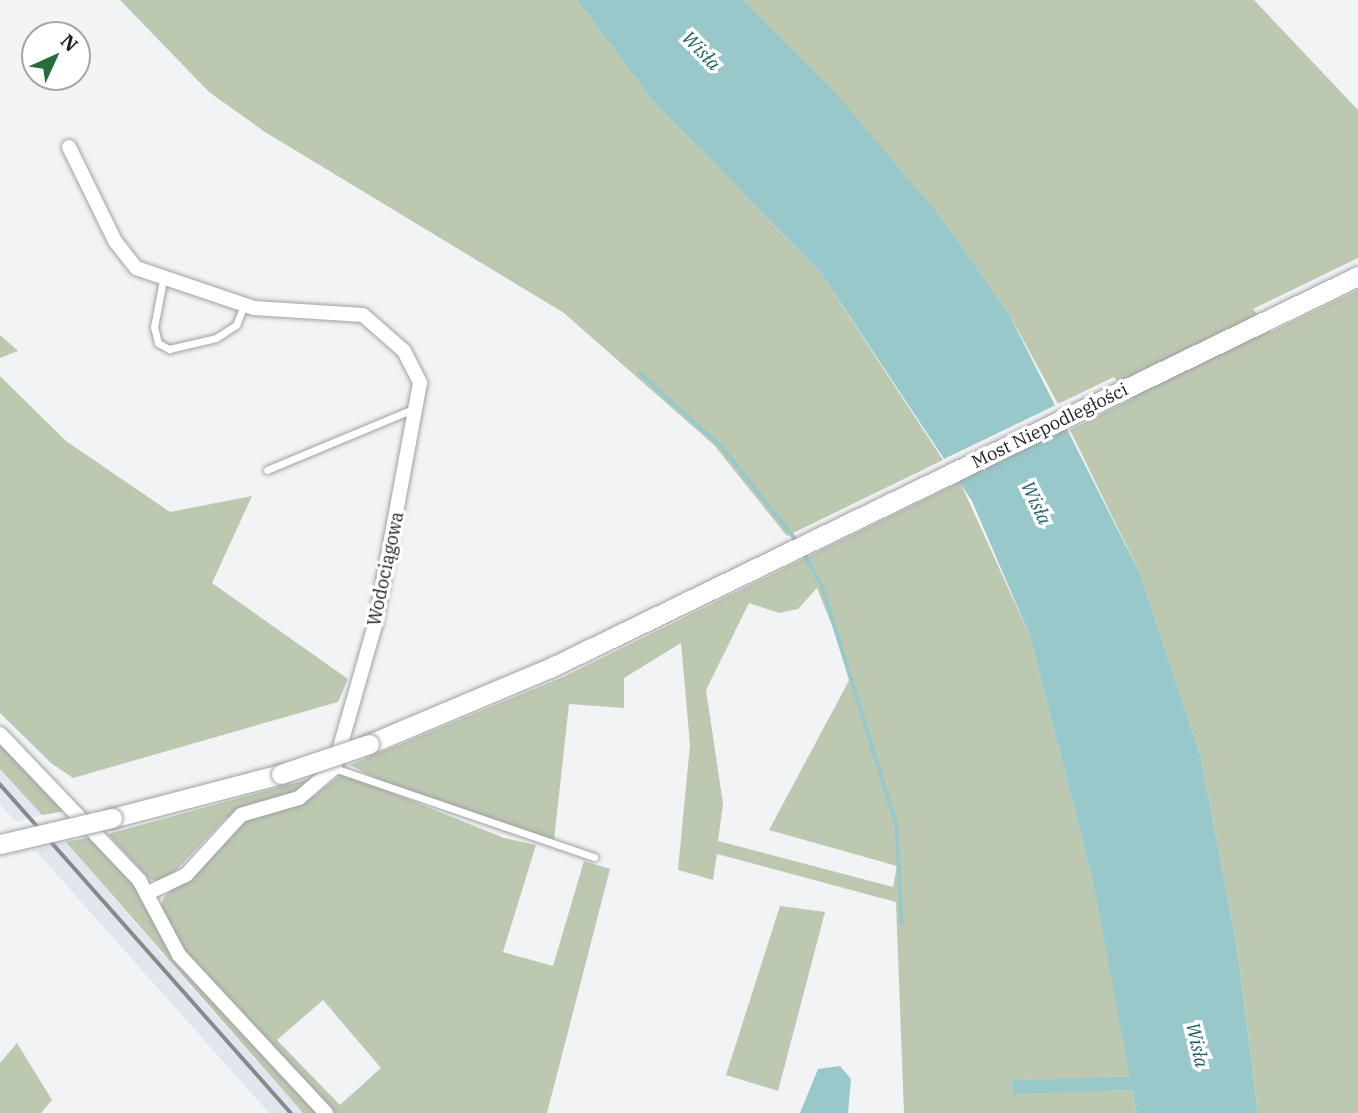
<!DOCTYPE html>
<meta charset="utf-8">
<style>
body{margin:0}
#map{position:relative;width:1358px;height:1113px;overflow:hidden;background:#f1f3f4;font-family:"IBM Plex Serif",serif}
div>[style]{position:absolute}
.built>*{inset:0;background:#e0e7ee}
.green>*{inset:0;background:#bdc8b1}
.water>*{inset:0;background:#98c8c9}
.pier>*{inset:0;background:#f1f3f4}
.stream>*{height:3.5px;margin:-1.75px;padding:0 1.75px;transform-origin:1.75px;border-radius:1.75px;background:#98c8c9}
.roads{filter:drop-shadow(0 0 2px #a0a1a3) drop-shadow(0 0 2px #a0a1a3)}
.service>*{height:7px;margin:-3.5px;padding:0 3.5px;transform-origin:3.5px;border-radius:3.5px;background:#fff}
.minor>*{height:14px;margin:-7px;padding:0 7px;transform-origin:7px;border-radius:7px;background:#fff}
.secondary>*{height:19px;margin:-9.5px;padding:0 9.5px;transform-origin:9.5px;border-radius:9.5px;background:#fff}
.rail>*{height:3.5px;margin:-1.75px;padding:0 1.75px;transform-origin:1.75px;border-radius:1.75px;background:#88898a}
.bridges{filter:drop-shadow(0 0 2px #a0a1a3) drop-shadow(0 0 2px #a0a1a3)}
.secondary-bridge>*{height:19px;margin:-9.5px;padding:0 9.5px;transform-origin:9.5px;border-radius:9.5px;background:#fff}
span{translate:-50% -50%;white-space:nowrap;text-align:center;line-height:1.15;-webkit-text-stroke:7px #fff;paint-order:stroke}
.street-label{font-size:18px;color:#1e1e1f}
.water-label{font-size:19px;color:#1e5f61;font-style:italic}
.north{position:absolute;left:21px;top:21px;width:70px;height:70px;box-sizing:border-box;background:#fff;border:2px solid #a5a5a5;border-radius:50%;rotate:45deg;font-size:19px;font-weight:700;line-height:28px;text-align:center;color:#1e1e1f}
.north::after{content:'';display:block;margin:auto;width:24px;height:32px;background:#236e3c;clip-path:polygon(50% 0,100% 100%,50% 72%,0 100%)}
</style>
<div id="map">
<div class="built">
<i style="clip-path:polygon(0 769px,42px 815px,16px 822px,0 804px)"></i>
<i style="clip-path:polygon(66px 842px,194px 991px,303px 1113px,269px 1113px,35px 850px)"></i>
</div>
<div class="green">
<i style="clip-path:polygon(120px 0,577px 0,652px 100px,821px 273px,943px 460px,787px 536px,714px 445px,564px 313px,265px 132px,209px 92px)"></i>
<i style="clip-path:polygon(742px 0,1254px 0,1358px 110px,1358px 258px,1253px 309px,1271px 332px,1358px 290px,1358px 1113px,1258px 1113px,1237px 947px,1201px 758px,1141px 576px,1070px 430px,1132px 399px,1114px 377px,1058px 404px,1009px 314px,947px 225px)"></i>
<i style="clip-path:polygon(0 335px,18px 351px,0 358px)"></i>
<i style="clip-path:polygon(0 376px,66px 441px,170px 512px,252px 496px,212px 583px,348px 679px,338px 702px,73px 778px,51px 763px,0 713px)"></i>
<i style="clip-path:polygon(evenodd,960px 482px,1030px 636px,1093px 883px,1131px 1078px,1012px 1080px,1013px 1093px,1132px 1090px,1137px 1113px,904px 1113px,896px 902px,717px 854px,713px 880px,678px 870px,690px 745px,681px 643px,624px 678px,624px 708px,569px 704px,554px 840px,413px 798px,350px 765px,561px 678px,960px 482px,817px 588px,852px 675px,769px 830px,897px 866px,893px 887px,718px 841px,723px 804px,706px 690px,749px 603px,779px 613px,798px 609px,817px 588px)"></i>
<i style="clip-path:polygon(0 731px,72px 810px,42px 815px,0 769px)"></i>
<i style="clip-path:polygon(evenodd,343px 773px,504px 838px,536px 845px,503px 952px,553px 966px,584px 861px,610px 869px,547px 1113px,334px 1113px,188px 959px,160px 908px,164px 897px,249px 816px,315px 795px,343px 773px,323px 1000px,381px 1068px,340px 1105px,277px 1040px,323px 1000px)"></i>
<i style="clip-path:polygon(324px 775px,301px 791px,226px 818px,164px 883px,149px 879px,108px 834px)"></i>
<i style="clip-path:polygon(92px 837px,142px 892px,174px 956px,319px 1113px,303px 1113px,66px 842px)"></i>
<i style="clip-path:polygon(780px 906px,825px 912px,778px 1091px,726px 1075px)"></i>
<i style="clip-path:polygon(17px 1043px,52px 1100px,41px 1113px,0 1113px,0 1063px)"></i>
</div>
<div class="water">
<i style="clip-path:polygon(577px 0,742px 0,839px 97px,947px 225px,1009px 314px,1141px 576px,1201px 758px,1237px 947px,1258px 1113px,1137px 1113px,1132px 1090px,1013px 1094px,1012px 1080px,1130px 1077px,1093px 883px,1030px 636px,972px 501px,821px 273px,652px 100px)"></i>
<i style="clip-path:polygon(840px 1066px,851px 1079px,848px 1113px,800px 1113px,818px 1069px)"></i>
</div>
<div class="pier">
<i style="clip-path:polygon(1060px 403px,1072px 426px,956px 482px,942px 460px)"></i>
</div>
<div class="stream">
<i style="left:640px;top:373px;width:112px;rotate:42.1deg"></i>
<i style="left:723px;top:448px;width:119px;rotate:51.5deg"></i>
<i style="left:803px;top:551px;width:42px;rotate:61.6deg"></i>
<i style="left:823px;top:588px;width:248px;rotate:72.7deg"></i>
<i style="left:897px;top:825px;width:99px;rotate:87.1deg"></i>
</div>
<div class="roads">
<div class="service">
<i style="left:163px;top:280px;width:48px;rotate:100.8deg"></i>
<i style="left:154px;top:327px;width:16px;rotate:76deg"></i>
<i style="left:158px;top:343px;width:13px;rotate:29deg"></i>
<i style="left:169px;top:349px;width:48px;rotate:-13.2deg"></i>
<i style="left:216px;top:338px;width:24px;rotate:-33deg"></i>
<i style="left:236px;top:325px;width:22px;rotate:-68deg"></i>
<i style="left:267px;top:470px;width:160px;rotate:-22.7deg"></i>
<i style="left:334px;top:768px;width:275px;rotate:18.9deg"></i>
</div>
<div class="minor">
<i style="left:69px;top:147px;width:105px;rotate:63.9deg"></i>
<i style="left:115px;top:241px;width:34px;rotate:52deg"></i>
<i style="left:136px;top:268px;width:125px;rotate:18.7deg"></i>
<i style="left:254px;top:308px;width:109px;rotate:3.7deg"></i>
<i style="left:363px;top:315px;width:55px;rotate:41.3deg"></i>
<i style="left:404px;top:351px;width:36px;rotate:63deg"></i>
<i style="left:420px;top:383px;width:246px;rotate:100.5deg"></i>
<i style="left:375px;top:625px;width:149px;rotate:106deg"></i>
<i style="left:334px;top:768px;width:46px;rotate:139.4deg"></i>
<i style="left:299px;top:798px;width:60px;rotate:163.7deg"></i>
<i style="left:241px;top:815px;width:81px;rotate:132.5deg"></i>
<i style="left:186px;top:875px;width:42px;rotate:154.7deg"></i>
<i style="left:0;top:734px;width:202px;rotate:46.4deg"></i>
<i style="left:139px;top:880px;width:85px;rotate:61.9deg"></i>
<i style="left:179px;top:955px;width:216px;rotate:47.1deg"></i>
</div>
<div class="secondary">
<i style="left:369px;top:744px;width:196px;rotate:-22.8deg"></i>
<i style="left:550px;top:668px;width:898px;rotate:-25.88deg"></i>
<i style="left:112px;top:818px;width:175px;rotate:-14.6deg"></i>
</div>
</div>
<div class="rail">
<i style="left:0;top:784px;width:439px;rotate:48.5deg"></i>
</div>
<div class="bridges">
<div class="secondary-bridge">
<i style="left:281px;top:774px;width:93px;rotate:-18.8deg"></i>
<i style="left:0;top:844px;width:115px;rotate:-13.1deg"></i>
</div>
</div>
<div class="street-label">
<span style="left:1050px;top:426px;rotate:-26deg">Most Niepodległości</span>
<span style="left:386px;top:569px;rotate:-78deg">Wodociągowa</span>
</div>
<div class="water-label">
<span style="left:701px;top:51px;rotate:46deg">Wisła</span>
<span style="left:1036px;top:503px;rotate:65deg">Wisła</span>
<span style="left:1197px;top:1045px;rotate:77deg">Wisła</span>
</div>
<div class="north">N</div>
</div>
